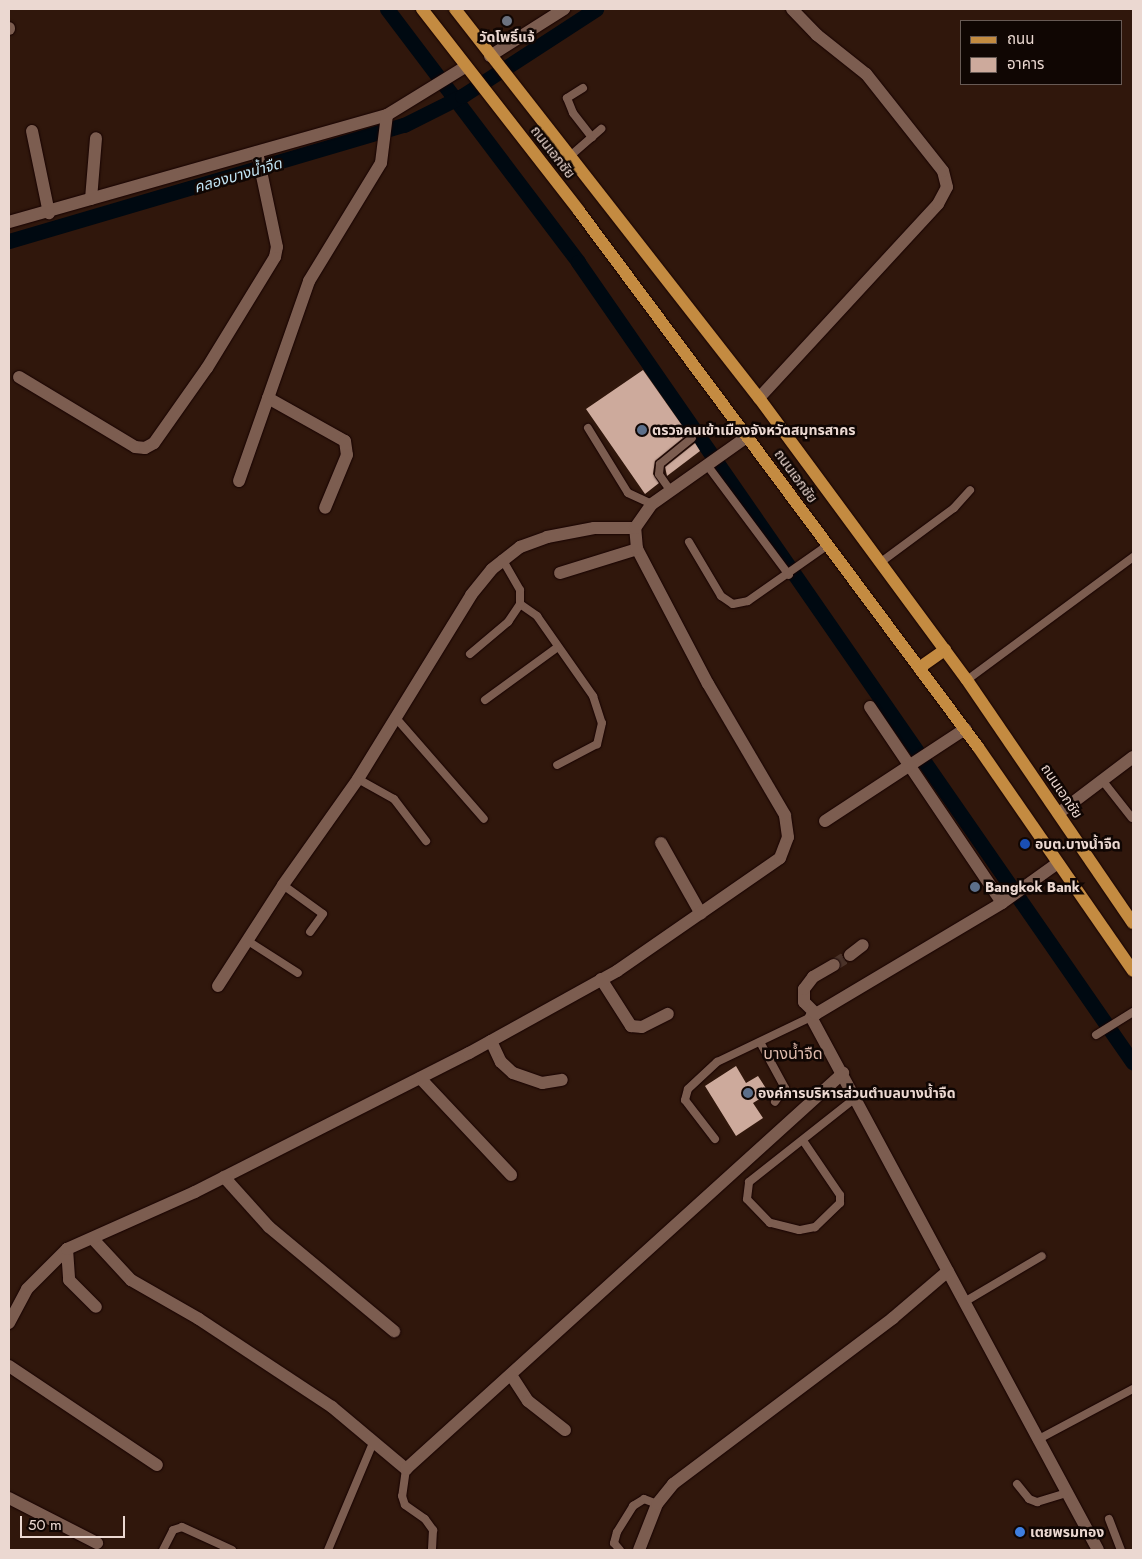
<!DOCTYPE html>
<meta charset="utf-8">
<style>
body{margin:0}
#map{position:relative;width:1142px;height:1559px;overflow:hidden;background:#30170c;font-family:Jost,"Noto Sans Thai",sans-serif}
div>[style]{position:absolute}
.canal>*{height:15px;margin:-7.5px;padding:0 7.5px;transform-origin:7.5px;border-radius:7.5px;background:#000911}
.building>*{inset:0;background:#cdaa9c}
.minor-tunnel>*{height:12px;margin-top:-6px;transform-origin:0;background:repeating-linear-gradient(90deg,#4c342a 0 12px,transparent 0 18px)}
.roads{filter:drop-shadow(0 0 1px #170200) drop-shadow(0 0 1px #170200)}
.service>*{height:8px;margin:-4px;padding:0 4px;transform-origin:4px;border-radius:4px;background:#7c5d50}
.minor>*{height:12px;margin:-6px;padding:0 6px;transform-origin:6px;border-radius:6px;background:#7c5d50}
.tertiary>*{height:12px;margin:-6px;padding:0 6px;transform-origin:6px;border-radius:6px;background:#7c5d50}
.primary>*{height:12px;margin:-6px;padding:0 6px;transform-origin:6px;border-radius:6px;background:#c48b41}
.dots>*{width:14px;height:14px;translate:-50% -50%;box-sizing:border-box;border:2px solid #100603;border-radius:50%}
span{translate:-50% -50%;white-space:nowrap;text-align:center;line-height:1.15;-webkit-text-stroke:5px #100603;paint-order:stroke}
.poi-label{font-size:14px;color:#ebd8d1;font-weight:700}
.left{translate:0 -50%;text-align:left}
.street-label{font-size:14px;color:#ebd8d1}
.water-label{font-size:15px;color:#c1e4f4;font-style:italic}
.quarter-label{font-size:16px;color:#debaac}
.frame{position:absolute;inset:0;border:10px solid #ebd8d1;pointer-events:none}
.legend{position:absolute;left:960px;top:20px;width:162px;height:65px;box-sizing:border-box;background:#100603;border:1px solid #685a55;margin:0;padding:6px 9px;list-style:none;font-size:15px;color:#ebd8d1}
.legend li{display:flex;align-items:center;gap:10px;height:25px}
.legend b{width:25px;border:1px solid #685a55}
.scale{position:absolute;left:20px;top:1516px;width:105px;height:22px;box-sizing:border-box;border:2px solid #ebd8d1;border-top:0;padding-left:6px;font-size:15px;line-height:18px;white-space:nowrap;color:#ebd8d1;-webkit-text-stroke:4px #100603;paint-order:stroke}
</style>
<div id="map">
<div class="canal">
<i style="left:387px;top:9px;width:317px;rotate:52.9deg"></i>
<i style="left:578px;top:262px;width:974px;rotate:55.28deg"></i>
<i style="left:9px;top:241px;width:412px;rotate:-16.4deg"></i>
<i style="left:404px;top:125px;width:65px;rotate:-26.6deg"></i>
<i style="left:462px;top:96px;width:160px;rotate:-33deg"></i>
</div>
<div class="building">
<i style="clip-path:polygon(643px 370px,688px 434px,655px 461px,653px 474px,659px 483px,645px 494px,586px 409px)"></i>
<i style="clip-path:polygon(695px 443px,700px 451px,667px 476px,665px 467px)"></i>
<i style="clip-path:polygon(736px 1066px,746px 1083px,758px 1076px,769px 1093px,753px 1103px,763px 1118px,736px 1136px,705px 1086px)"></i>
</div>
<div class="minor-tunnel">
<i style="left:834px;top:965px;width:19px;rotate:-32deg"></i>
</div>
<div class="roads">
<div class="service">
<i style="left:583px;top:88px;width:19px;rotate:148deg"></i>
<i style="left:567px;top:98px;width:16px;rotate:68deg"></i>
<i style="left:573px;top:113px;width:31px;rotate:52deg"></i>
<i style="left:569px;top:157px;width:43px;rotate:-41.2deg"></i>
<i style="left:588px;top:428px;width:76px;rotate:58.4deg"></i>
<i style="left:628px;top:493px;width:26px;rotate:25deg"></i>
<i style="left:707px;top:465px;width:137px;rotate:53.3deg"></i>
<i style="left:670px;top:490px;width:19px;rotate:-125deg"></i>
<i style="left:659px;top:474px;width:10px;rotate:-84deg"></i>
<i style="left:660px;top:464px;width:41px;rotate:-39.1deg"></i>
<i style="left:689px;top:542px;width:63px;rotate:59.3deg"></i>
<i style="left:721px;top:596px;width:14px;rotate:34deg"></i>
<i style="left:733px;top:604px;width:15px;rotate:-11deg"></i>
<i style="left:748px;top:601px;width:98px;rotate:-35deg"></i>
<i style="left:881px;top:562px;width:91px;rotate:-36.5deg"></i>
<i style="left:954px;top:508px;width:24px;rotate:-48deg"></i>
<i style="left:520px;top:604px;width:21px;rotate:35deg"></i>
<i style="left:537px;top:616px;width:98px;rotate:55deg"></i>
<i style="left:593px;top:696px;width:28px;rotate:72deg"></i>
<i style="left:602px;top:723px;width:22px;rotate:103deg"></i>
<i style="left:597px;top:744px;width:45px;rotate:152.3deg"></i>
<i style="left:470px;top:654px;width:50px;rotate:-40.1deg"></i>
<i style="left:508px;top:622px;width:22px;rotate:-56deg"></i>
<i style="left:520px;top:604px;width:14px;rotate:-90deg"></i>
<i style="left:520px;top:590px;width:36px;rotate:-120deg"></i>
<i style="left:967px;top:680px;width:207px;rotate:-36.5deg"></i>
<i style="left:485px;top:700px;width:90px;rotate:-36deg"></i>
<i style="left:395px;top:717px;width:135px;rotate:48.9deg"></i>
<i style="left:358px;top:779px;width:41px;rotate:29.1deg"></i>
<i style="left:394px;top:799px;width:53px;rotate:52.7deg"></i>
<i style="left:1102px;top:780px;width:48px;rotate:51.7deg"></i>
<i style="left:283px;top:885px;width:49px;rotate:35.9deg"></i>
<i style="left:323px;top:914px;width:22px;rotate:126deg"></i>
<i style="left:248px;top:941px;width:59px;rotate:32.6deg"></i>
<i style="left:1096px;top:1035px;width:44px;rotate:-31.9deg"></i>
<i style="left:760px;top:1042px;width:52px;rotate:61.5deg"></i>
<i style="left:785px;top:1088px;width:17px;rotate:126deg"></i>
<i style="left:715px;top:1139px;width:49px;rotate:-127.6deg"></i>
<i style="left:685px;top:1100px;width:11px;rotate:-75deg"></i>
<i style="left:688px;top:1089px;width:40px;rotate:-43deg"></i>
<i style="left:717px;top:1062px;width:104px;rotate:-25.6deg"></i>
<i style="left:804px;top:1142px;width:64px;rotate:55.8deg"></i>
<i style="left:840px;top:1195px;width:8px;rotate:90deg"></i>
<i style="left:840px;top:1203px;width:35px;rotate:136deg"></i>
<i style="left:815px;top:1227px;width:16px;rotate:169deg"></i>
<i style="left:799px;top:1230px;width:30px;rotate:-166deg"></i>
<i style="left:770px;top:1223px;width:33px;rotate:-134deg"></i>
<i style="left:747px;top:1199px;width:17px;rotate:-83deg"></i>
<i style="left:749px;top:1182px;width:134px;rotate:-38.3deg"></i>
<i style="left:966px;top:1301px;width:88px;rotate:-30.6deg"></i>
<i style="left:1037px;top:1440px;width:109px;rotate:-28deg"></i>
<i style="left:406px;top:1469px;width:27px;rotate:98deg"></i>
<i style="left:402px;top:1496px;width:9px;rotate:72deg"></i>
<i style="left:405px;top:1505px;width:24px;rotate:35deg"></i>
<i style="left:425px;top:1519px;width:14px;rotate:54deg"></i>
<i style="left:433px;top:1530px;width:20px;rotate:93deg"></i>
<i style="left:1017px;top:1484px;width:19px;rotate:51deg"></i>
<i style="left:1029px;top:1499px;width:9px;rotate:21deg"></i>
<i style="left:1037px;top:1502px;width:30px;rotate:-17deg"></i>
<i style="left:1109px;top:1519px;width:33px;rotate:69deg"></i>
<i style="left:163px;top:1550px;width:22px;rotate:-63deg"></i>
<i style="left:173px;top:1530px;width:9px;rotate:-18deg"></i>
<i style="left:182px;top:1527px;width:55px;rotate:24.7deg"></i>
<i style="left:328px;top:1550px;width:116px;rotate:-67.2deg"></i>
<i style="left:620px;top:1550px;width:9px;rotate:-131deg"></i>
<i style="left:614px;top:1543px;width:11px;rotate:-75deg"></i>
<i style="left:617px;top:1532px;width:31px;rotate:-58deg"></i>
<i style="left:633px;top:1506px;width:13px;rotate:-32deg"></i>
<i style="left:644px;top:1499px;width:14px;rotate:21deg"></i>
</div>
<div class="minor">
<i style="left:9px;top:28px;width:1px;rotate:90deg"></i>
<i style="left:32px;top:131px;width:84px;rotate:78.3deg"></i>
<i style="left:91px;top:199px;width:61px;rotate:-85.3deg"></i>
<i style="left:9px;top:222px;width:393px;rotate:-15.8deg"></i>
<i style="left:387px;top:115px;width:92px;rotate:-31.6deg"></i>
<i style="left:19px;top:377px;width:135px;rotate:31.1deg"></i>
<i style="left:135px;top:447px;width:10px;rotate:6deg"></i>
<i style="left:145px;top:448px;width:10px;rotate:-29deg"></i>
<i style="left:154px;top:443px;width:92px;rotate:-54.8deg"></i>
<i style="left:207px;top:368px;width:130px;rotate:-58.5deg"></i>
<i style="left:275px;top:257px;width:10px;rotate:-79deg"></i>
<i style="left:277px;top:247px;width:97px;rotate:-101.9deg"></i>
<i style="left:268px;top:398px;width:88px;rotate:29.2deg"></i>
<i style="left:345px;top:441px;width:14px;rotate:82deg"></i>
<i style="left:347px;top:455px;width:57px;rotate:112.5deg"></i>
<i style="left:759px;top:398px;width:264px;rotate:-47.3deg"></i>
<i style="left:938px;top:204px;width:19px;rotate:-62deg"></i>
<i style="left:947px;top:187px;width:16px;rotate:-104deg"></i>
<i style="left:943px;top:171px;width:124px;rotate:-128.4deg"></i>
<i style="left:866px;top:74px;width:63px;rotate:-141.5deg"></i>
<i style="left:817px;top:35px;width:36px;rotate:-134deg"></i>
<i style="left:239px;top:481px;width:212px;rotate:-70.7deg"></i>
<i style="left:309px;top:281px;width:138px;rotate:-58.6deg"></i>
<i style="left:381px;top:163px;width:48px;rotate:-82.9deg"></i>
<i style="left:560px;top:573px;width:81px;rotate:-17.3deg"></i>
<i style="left:870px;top:707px;width:236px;rotate:56deg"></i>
<i style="left:1059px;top:813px;width:93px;rotate:-37.1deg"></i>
<i style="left:825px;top:821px;width:168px;rotate:-33.3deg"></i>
<i style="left:661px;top:843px;width:81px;rotate:60.6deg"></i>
<i style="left:1058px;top:863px;width:69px;rotate:144.5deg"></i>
<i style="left:1002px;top:903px;width:222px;rotate:149.2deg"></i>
<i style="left:811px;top:1017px;width:605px;rotate:61.7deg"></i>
<i style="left:850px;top:955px;width:16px;rotate:-38deg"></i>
<i style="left:601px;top:979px;width:56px;rotate:57.4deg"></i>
<i style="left:631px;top:1026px;width:11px;rotate:5deg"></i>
<i style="left:642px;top:1027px;width:29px;rotate:-27deg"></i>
<i style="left:218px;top:986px;width:120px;rotate:-57.2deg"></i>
<i style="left:283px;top:885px;width:130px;rotate:-54.7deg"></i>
<i style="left:358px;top:779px;width:216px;rotate:-58.4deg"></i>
<i style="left:471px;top:595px;width:33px;rotate:-51deg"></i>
<i style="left:492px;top:569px;width:36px;rotate:-38deg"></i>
<i style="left:520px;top:547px;width:29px;rotate:-20deg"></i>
<i style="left:547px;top:537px;width:48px;rotate:-10.8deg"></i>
<i style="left:594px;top:528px;width:41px"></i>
<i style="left:816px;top:1014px;width:17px;rotate:-135deg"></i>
<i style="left:804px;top:1002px;width:13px;rotate:-90deg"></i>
<i style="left:804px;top:989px;width:15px;rotate:-53deg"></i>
<i style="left:813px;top:977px;width:24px;rotate:-30deg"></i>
<i style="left:491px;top:1041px;width:23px;rotate:65deg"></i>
<i style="left:501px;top:1062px;width:16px;rotate:43deg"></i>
<i style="left:513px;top:1073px;width:31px;rotate:19deg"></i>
<i style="left:542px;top:1083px;width:20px;rotate:-9deg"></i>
<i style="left:420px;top:1078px;width:133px;rotate:46.8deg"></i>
<i style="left:224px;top:1177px;width:67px;rotate:48deg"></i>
<i style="left:269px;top:1227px;width:163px;rotate:39.8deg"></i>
<i style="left:93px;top:1239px;width:56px;rotate:47.2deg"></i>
<i style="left:131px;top:1280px;width:78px;rotate:29.8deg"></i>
<i style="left:199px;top:1319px;width:159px;rotate:33.5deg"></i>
<i style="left:332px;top:1407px;width:97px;rotate:40deg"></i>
<i style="left:406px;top:1469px;width:590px;rotate:-42.18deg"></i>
<i style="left:67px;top:1249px;width:31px;rotate:86deg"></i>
<i style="left:69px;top:1280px;width:38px;rotate:45deg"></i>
<i style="left:9px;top:1323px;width:38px;rotate:-62deg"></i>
<i style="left:27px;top:1289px;width:57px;rotate:-45deg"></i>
<i style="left:67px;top:1249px;width:140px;rotate:-24deg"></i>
<i style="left:195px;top:1192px;width:307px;rotate:-26.9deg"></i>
<i style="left:469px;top:1053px;width:169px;rotate:-29deg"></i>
<i style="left:617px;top:971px;width:198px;rotate:-34.7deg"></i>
<i style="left:780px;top:858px;width:22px;rotate:-69deg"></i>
<i style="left:788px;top:837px;width:22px;rotate:-98deg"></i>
<i style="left:785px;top:815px;width:152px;rotate:-120.4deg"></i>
<i style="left:708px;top:684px;width:153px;rotate:-117.7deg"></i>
<i style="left:637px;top:549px;width:21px;rotate:-95deg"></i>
<i style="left:635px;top:528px;width:29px;rotate:-55deg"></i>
<i style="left:652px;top:504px;width:118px;rotate:-35.3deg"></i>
<i style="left:9px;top:1366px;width:178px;rotate:33.8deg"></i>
<i style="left:511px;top:1375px;width:31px;rotate:57deg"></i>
<i style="left:528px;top:1401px;width:47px;rotate:38.1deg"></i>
<i style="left:9px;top:1498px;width:99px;rotate:27.1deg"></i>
<i style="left:639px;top:1550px;width:49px;rotate:-68.6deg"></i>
<i style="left:657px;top:1504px;width:26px;rotate:-51deg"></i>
<i style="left:673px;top:1484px;width:276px;rotate:-37deg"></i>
<i style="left:893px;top:1318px;width:72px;rotate:-40.5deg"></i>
</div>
<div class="tertiary">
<i style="left:490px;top:56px;width:88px;rotate:-32.4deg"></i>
</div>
<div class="primary">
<i style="left:422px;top:9px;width:256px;rotate:52.1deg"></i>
<i style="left:579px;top:211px;width:668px;rotate:53.34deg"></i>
<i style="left:978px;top:747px;width:272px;rotate:55.3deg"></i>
<i style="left:455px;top:9px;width:494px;rotate:52deg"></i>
<i style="left:759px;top:398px;width:350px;rotate:53.6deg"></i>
<i style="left:967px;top:680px;width:294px;rotate:55.7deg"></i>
<i style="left:919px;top:668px;width:32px;rotate:-35deg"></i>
</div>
</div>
<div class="dots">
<i style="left:507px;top:21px;background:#6b7280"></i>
<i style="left:642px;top:430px;background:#5c6f8a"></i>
<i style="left:1025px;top:844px;background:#1a4fb4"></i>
<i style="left:975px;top:887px;background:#5c6f8a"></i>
<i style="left:748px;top:1093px;background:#5c6f8a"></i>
<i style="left:1020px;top:1532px;background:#3f7fe0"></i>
</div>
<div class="poi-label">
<span style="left:507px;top:37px">วัดโพธิ์แจ้</span>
<span class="left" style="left:652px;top:430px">ตรวจคนเข้าเมืองจังหวัดสมุทรสาคร</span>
<span class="left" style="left:1035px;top:844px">อบต.บางน้ำจืด</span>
<span class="left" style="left:985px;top:887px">Bangkok Bank</span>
<span class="left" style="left:758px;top:1093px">องค์การบริหารส่วนตำบลบางน้ำจืด</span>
<span class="left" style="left:1030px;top:1532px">เตยพรมทอง</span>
</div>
<div class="street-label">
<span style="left:553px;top:152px;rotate:52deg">ถนนเอกชัย</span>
<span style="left:796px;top:476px;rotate:54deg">ถนนเอกชัย</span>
<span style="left:1062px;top:791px;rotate:56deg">ถนนเอกชัย</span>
</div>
<div class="water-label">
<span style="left:238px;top:176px;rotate:-16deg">คลองบางน้ำจืด</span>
</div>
<div class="quarter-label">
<span style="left:793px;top:1054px">บางน้ำจืด</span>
</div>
<div class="frame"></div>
<ul class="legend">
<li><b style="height:6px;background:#c48b41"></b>ถนน</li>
<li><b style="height:14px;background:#cdaa9c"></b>อาคาร</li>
</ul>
<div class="scale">50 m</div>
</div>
